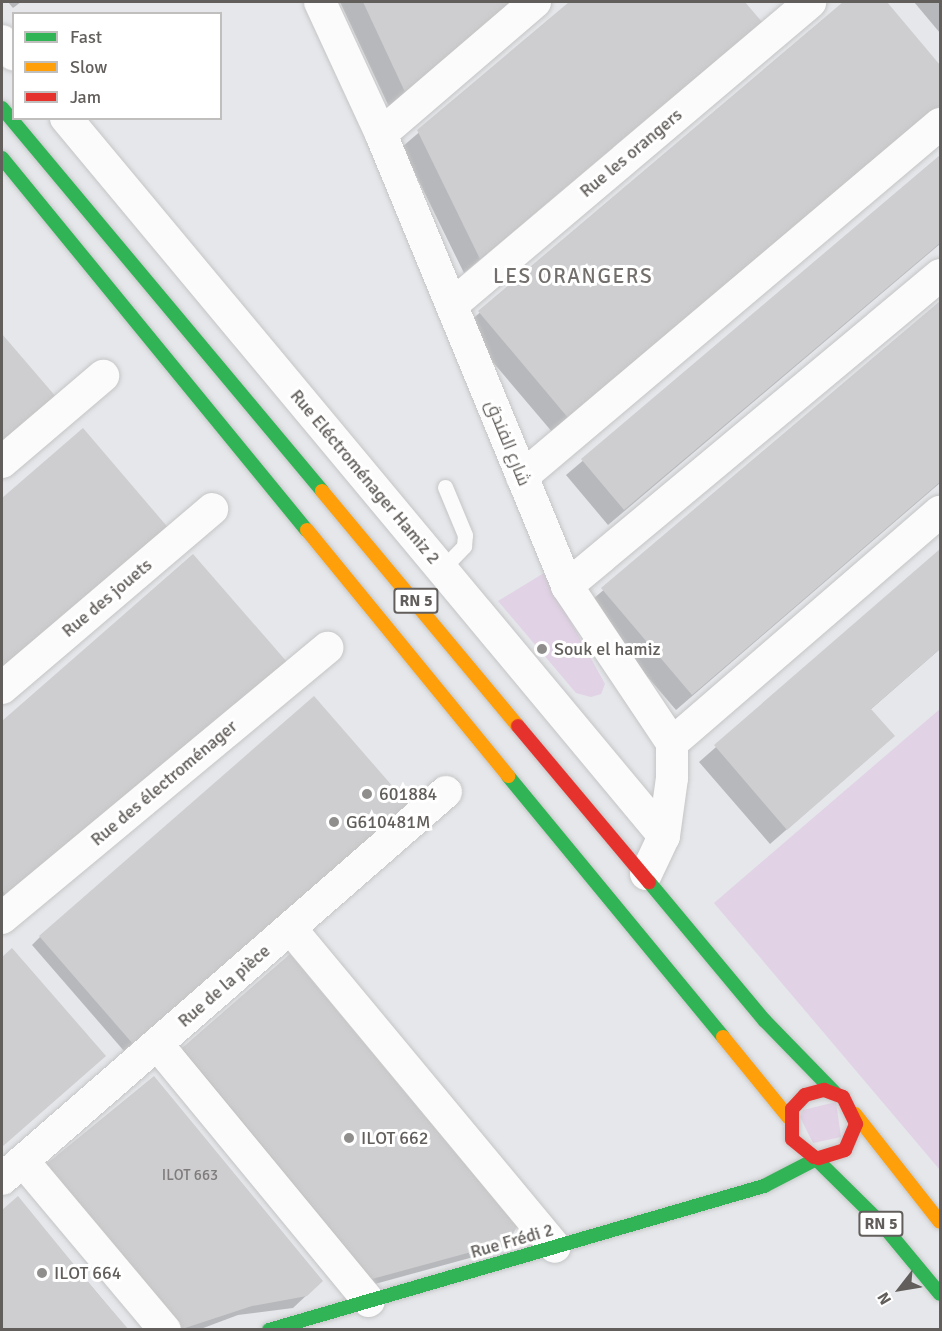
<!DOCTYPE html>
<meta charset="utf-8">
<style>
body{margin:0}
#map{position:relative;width:942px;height:1331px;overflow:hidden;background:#e5e7ea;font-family:Signika,Cairo,sans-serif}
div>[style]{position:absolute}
.green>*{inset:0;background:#e1d2e5}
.shadow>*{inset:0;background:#0003}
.building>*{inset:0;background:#ceced0}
.roads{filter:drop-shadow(0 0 2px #c5c5c6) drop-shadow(0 0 2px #c5c5c6)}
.lane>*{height:15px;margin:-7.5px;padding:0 7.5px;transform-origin:7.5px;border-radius:7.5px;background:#fbfbfc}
.street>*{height:32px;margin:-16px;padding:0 16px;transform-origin:16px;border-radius:16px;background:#fbfbfc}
.fast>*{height:14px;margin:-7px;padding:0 7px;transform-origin:7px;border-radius:7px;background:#30b455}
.slow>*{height:14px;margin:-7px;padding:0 7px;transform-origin:7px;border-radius:7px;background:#ff9f0a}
.jam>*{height:14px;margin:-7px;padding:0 7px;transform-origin:7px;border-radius:7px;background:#e5322d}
.dots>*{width:16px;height:16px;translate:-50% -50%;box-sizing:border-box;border:3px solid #fff;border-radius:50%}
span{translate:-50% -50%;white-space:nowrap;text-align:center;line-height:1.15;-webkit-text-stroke:6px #fff;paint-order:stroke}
.number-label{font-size:15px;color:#7e7b7a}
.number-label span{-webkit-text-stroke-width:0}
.shield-label span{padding:2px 4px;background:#fff;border:2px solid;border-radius:4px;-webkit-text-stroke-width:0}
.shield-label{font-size:16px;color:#625e5b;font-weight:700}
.street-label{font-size:18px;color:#625e5b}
.poi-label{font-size:18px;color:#625e5b}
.left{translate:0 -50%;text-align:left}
.quarter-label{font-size:21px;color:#736f6c;letter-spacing:1.5px}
.frame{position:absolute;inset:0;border:3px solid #625e5b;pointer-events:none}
.legend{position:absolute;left:12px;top:12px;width:210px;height:108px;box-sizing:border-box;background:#fff;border:2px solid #c0bfbd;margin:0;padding:8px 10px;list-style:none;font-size:18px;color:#625e5b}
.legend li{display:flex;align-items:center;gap:12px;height:30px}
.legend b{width:30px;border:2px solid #c0bfbd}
.north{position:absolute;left:870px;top:1259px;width:60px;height:60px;-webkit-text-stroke:4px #fff;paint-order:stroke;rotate:239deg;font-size:16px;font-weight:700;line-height:24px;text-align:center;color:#625e5b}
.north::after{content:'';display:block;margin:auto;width:21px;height:27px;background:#625e5b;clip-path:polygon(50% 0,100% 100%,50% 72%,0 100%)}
</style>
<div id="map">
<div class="green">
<i style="clip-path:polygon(544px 573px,605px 684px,601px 694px,591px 697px,576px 693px,498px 601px)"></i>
<i style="clip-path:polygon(940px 709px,940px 1170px,714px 903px)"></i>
<i style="clip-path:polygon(836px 1102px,841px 1137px,813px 1143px,800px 1117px,803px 1110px)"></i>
</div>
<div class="shadow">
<i style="clip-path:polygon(8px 2px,21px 2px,13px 8px)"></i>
<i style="clip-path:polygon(340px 2px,514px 2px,389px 107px)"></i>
<i style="clip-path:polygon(571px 2px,743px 2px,760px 22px,464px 273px,402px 147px)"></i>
<i style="clip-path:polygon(845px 2px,885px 2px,940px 67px,940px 105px,553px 433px,463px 327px)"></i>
<i style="clip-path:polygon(914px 2px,940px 2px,940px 33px)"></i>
<i style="clip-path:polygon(940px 157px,940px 244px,608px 525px,566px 475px)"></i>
<i style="clip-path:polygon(940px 303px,940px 483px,676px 710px,586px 605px)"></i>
<i style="clip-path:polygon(2px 337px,55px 398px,2px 446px)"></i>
<i style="clip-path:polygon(83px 430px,2px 676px,2px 500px)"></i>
<i style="clip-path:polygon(940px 551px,940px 649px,870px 710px,877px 751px,770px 844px,699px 762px)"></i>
<i style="clip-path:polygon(193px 556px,2px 908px,2px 723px)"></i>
<i style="clip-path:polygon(398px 812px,124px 1051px,32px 945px,40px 937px)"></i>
<i style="clip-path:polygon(12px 950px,96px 1064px,2px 1146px,2px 959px)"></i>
<i style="clip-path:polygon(183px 1049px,507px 1241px,499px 1250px,364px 1287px,175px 1057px)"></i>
<i style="clip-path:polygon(37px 1175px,309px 1293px,293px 1308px,238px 1315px,198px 1330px,165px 1330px)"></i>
<i style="clip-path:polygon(18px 1198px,128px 1330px,2px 1330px,2px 1212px)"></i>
</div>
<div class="building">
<i style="clip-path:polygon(363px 2px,513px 2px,405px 92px)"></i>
<i style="clip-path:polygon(569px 2px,745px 2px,762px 22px,480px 259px,417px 130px)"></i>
<i style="clip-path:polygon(843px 2px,887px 2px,940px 65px,940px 105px,569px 419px,478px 311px)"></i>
<i style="clip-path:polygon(940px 155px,940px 243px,624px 510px,581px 459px)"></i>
<i style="clip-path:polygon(940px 301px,940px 482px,692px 695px,601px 588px)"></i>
<i style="clip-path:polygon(2px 334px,57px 398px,2px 447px)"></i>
<i style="clip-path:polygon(83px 428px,171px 531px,2px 677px,2px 498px)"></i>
<i style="clip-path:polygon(940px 549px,940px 649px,871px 709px,895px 736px,787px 830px,714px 745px)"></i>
<i style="clip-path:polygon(193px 554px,287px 662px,11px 902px,2px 890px,2px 721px)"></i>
<i style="clip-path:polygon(314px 696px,408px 804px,133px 1044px,39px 936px)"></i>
<i style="clip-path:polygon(12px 948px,106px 1056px,2px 1147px,2px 957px)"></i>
<i style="clip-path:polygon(290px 954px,517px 1227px,508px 1242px,372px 1279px,182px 1048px)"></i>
<i style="clip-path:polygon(154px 1076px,323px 1281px,307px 1296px,252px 1306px,179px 1330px,44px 1166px)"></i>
<i style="clip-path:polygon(18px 1196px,93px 1288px,129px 1330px,2px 1330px,2px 1210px)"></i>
</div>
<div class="roads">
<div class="lane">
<i style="left:442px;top:569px;width:32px;rotate:-46deg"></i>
<i style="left:464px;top:546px;width:11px;rotate:-85deg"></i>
<i style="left:465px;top:535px;width:52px;rotate:-112.6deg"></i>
</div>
<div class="street">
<i style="left:320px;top:2px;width:145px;rotate:65.2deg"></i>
<i style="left:381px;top:134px;width:489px;rotate:67.6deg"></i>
<i style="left:567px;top:586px;width:189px;rotate:56.2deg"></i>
<i style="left:672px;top:743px;width:35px;rotate:90deg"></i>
<i style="left:672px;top:778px;width:59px;rotate:97.9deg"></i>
<i style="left:664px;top:836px;width:42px;rotate:115.3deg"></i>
<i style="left:2px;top:41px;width:18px;rotate:49deg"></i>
<i style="left:66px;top:118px;width:934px;rotate:50.21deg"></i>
<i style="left:381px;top:134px;width:203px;rotate:-40.6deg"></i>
<i style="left:452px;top:305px;width:469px;rotate:-40.2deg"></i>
<i style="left:2px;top:462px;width:133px;rotate:-40.4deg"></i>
<i style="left:522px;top:477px;width:547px;rotate:-40.18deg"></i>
<i style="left:567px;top:586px;width:486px;rotate:-39.8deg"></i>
<i style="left:2px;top:688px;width:276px;rotate:-40.4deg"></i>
<i style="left:672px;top:743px;width:354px;rotate:-40.8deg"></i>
<i style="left:2px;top:918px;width:423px;rotate:-39.7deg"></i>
<i style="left:291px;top:929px;width:413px;rotate:50.3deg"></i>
<i style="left:157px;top:1044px;width:333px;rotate:50.5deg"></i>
<i style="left:23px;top:1161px;width:221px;rotate:50deg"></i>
<i style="left:2px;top:1179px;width:589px;rotate:-41.08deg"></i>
</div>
<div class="fast">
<i style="left:2px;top:108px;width:499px;rotate:50.1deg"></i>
<i style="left:2px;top:158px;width:481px;rotate:50.7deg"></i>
<i style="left:508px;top:776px;width:338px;rotate:50.5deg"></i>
<i style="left:649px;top:882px;width:181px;rotate:50.2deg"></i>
<i style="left:765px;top:1021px;width:99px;rotate:45.8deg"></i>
<i style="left:814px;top:1157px;width:94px;rotate:44.6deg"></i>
<i style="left:881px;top:1223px;width:92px;rotate:50.3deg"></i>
<i style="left:269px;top:1330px;width:516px;rotate:-16.22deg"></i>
<i style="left:764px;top:1186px;width:61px;rotate:-27.4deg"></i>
</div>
<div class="slow">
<i style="left:322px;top:491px;width:306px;rotate:50.2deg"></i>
<i style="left:307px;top:530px;width:318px;rotate:50.7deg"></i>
<i style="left:723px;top:1037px;width:104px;rotate:50.8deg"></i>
<i style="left:855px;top:1114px;width:137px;rotate:51.8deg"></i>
</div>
<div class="jam">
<i style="left:518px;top:726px;width:204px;rotate:50deg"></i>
<i style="left:814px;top:1157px;width:28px;rotate:-141deg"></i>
<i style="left:792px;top:1139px;width:30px;rotate:-90deg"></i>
<i style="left:792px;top:1109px;width:19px;rotate:-47deg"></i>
<i style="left:805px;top:1095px;width:20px;rotate:-15deg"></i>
<i style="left:824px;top:1090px;width:20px;rotate:20deg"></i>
<i style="left:843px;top:1097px;width:30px;rotate:64deg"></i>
<i style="left:856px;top:1124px;width:28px;rotate:113deg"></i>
<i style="left:845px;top:1150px;width:28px;rotate:163deg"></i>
</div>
</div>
<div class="dots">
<i style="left:542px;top:649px;background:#908e8d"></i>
<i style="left:367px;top:794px;background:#908e8d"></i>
<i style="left:334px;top:822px;background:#908e8d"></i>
<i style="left:349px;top:1138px;background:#908e8d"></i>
<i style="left:42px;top:1273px;background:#908e8d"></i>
</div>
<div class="number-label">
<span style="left:190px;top:1176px">ILOT 663</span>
</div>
<div class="shield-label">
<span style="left:416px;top:601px">RN 5</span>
<span style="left:881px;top:1224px">RN 5</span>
</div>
<div class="street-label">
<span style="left:631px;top:153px;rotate:-40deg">Rue les orangers</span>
<span style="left:508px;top:443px;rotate:68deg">شارع الفندق</span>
<span style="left:365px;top:477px;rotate:50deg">Rue Eléctroménager Hamiz 2</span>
<span style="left:107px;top:598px;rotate:-40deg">Rue des jouets</span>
<span style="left:164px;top:783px;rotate:-40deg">Rue des électroménager</span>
<span style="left:224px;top:986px;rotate:-41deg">Rue de la pièce</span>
<span style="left:512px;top:1241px;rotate:-16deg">Rue Frédi 2</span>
</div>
<div class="poi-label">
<span class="left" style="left:554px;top:649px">Souk el hamiz</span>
<span class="left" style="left:379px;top:794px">601884</span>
<span class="left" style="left:346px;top:822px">G610481M</span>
<span class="left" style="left:361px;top:1138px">ILOT 662</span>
<span class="left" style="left:54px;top:1273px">ILOT 664</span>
</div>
<div class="quarter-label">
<span style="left:573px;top:276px">LES ORANGERS</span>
</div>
<div class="frame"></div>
<ul class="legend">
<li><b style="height:8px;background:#30b455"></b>Fast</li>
<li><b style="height:8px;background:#ff9f0a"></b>Slow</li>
<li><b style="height:8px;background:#e5322d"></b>Jam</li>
</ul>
<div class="north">N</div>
</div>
